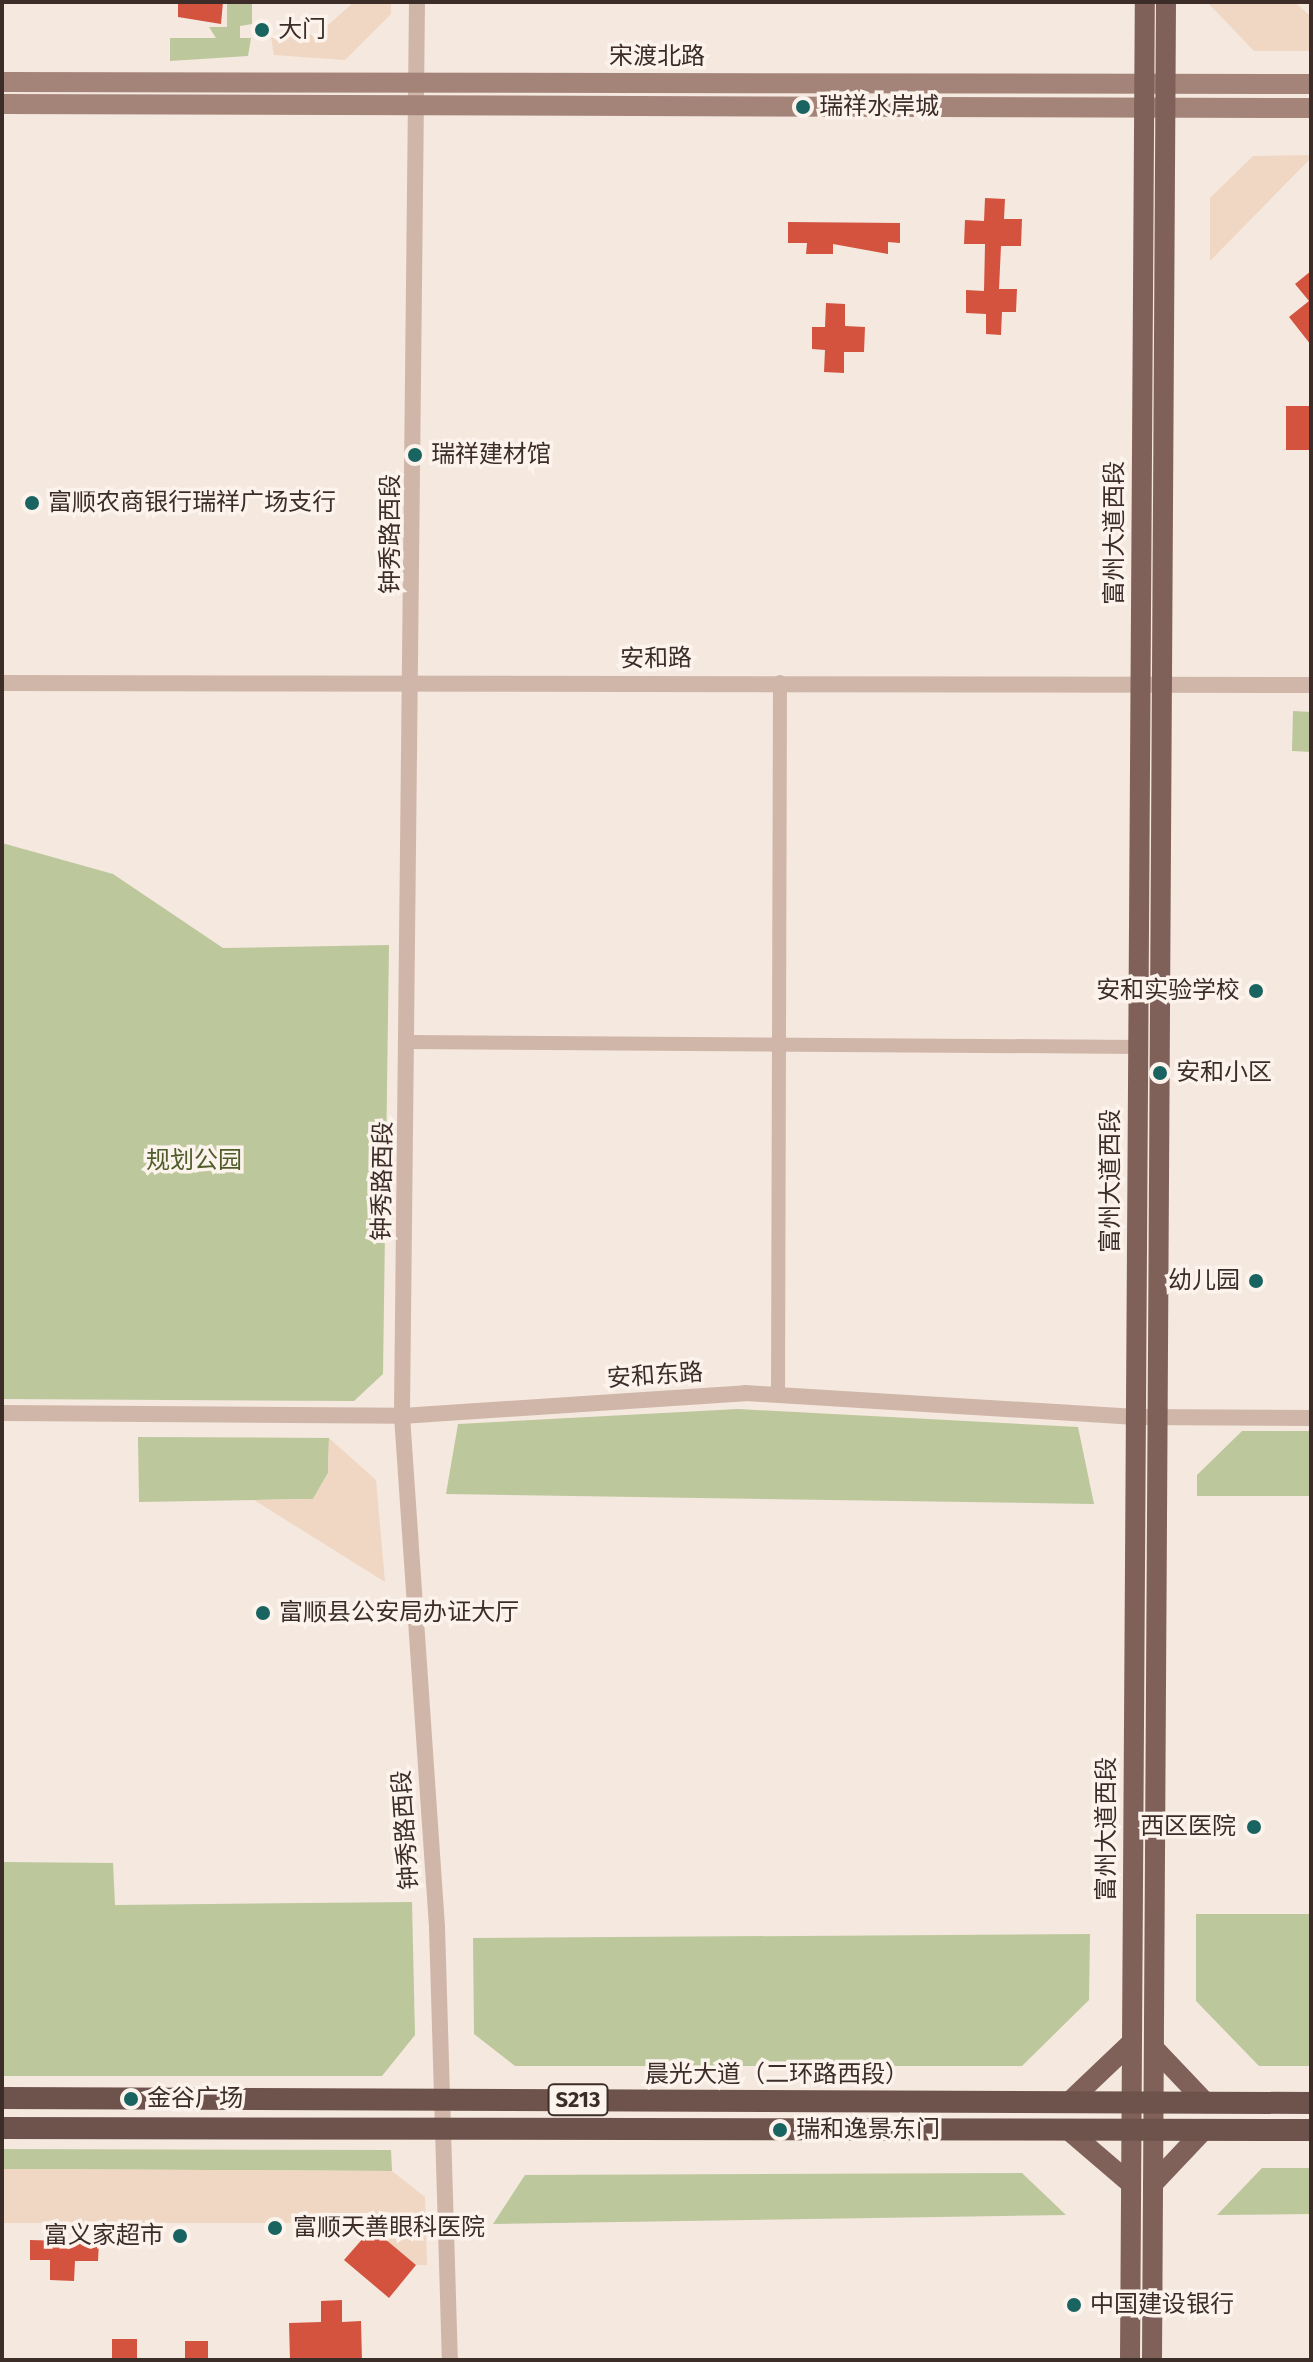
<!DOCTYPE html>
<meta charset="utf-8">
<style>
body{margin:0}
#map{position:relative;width:1313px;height:2362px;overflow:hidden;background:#f5e8df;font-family:"Fira Sans","Noto Sans SC",sans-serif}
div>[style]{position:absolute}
.green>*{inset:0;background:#bdc79c}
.plaza>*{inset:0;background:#efd7c4}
.building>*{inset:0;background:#d3533f}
.minor>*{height:14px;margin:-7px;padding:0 7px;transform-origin:7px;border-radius:7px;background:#d0b6a9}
.tertiary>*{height:16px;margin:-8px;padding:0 8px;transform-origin:8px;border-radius:8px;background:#d0b6a9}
.secondary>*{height:20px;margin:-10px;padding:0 10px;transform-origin:10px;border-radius:10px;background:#a48479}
.primary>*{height:20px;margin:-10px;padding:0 10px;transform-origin:10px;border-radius:10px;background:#7f6159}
.trunk>*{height:22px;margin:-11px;padding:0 11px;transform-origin:11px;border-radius:11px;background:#6e534c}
.dots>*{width:22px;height:22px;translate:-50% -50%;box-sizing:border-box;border:4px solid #fcf3ec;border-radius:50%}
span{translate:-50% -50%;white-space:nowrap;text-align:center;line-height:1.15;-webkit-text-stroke:7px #fcf3ec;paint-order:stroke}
.shield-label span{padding:2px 6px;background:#fcf3ec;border:2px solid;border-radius:6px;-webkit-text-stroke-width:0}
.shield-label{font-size:22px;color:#3c2d29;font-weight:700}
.poi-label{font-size:24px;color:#3c2d29}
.left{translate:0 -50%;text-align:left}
.right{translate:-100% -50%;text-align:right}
.street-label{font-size:24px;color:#3c2d29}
.park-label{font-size:24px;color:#505d2a}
.frame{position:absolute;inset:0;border:4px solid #3c2d29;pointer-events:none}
</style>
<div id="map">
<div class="green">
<i style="clip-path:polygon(227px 2px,252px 2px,252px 24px,240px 26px,240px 38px,251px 38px,248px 56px,170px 61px,170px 38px,216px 38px,209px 27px,227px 27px)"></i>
<i style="clip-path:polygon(1293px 711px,1311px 712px,1311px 752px,1292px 751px)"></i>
<i style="clip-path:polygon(2px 843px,113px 874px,223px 948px,389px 945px,383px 1374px,354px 1401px,2px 1399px)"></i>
<i style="clip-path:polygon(738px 1409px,1078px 1427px,1094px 1504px,446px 1494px,458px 1424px)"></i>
<i style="clip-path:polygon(1242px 1431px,1311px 1431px,1311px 1496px,1197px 1496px,1197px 1475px)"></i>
<i style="clip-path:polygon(138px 1437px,329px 1438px,328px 1473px,313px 1499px,139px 1502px)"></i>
<i style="clip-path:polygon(2px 1862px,113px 1863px,115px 1905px,412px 1902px,415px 2035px,382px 2076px,2px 2076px)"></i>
<i style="clip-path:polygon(1196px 1914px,1311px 1914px,1311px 2066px,1259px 2066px,1196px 2001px)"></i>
<i style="clip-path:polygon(1090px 1934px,1089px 2000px,1022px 2066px,515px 2066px,474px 2034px,473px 1938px)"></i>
<i style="clip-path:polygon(2px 2149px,391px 2150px,392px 2171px,2px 2169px)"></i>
<i style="clip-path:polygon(1262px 2168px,1311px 2168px,1311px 2214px,1217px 2215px)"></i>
<i style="clip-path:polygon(1022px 2173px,1066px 2215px,493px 2224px,525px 2175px)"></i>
</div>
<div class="plaza">
<i style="clip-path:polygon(354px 2px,391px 2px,391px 14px,345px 60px,274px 55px,271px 38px,318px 34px)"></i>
<i style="clip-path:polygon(1207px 2px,1295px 2px,1311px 17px,1311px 51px,1254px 51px)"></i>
<i style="clip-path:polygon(1311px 155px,1311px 158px,1210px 261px,1210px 198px,1253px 156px)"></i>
<i style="clip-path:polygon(329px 1438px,376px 1480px,385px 1582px,254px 1500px,313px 1499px,328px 1473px)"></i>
<i style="clip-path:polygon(2px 2169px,392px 2171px,425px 2197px,427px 2265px,416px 2265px,366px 2223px,2px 2223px)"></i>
</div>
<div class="building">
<i style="clip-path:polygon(178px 2px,223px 2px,221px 24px,178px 17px)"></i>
<i style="clip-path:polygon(985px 198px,1005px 199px,1004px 219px,1022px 219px,1021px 246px,1001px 246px,999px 289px,1017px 289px,1016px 312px,1002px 312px,1001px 335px,986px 334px,986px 314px,966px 313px,966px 290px,984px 291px,985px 244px,964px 244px,965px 220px,984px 221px)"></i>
<i style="clip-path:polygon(788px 222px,900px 223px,900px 243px,888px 242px,888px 254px,833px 244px,833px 254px,806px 254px,807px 243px,788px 243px)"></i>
<i style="clip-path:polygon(1311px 271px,1311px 345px,1289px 317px,1309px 301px,1295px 284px)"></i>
<i style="clip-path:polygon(826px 303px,845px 304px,845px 326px,865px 327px,864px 352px,844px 352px,844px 373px,824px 372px,825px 350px,812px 349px,812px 327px,825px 327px)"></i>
<i style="clip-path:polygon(1286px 406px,1311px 406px,1311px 450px,1286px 450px)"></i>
<i style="clip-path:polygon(372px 2228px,416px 2265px,389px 2298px,344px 2260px)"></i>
<i style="clip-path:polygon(30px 2240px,99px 2242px,98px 2261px,75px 2261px,74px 2281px,50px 2280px,50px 2260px,30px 2260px)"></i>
<i style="clip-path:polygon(342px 2300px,342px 2322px,361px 2321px,362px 2360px,290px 2360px,289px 2323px,321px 2322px,321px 2301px)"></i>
<i style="clip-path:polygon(112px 2339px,137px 2339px,137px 2360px,112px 2360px)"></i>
<i style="clip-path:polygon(185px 2341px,208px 2341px,208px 2360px,185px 2360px)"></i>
</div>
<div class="minor">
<i style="left:411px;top:1042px;width:727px;rotate:0.39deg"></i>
<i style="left:778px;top:1395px;width:713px;rotate:-89.84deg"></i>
</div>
<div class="tertiary">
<i style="left:417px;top:2px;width:1414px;rotate:90.61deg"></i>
<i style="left:402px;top:1416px;width:512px;rotate:86.08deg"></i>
<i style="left:437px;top:1927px;width:433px;rotate:88.3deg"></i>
<i style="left:2px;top:683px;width:1309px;rotate:0.09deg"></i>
<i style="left:2px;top:1413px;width:400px;rotate:0.4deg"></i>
<i style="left:402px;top:1416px;width:344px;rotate:-3.8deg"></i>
<i style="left:745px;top:1393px;width:392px;rotate:3.5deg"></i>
<i style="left:1136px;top:1417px;width:175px;rotate:0.3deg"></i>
</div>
<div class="secondary">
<i style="left:2px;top:82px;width:1309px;rotate:0.09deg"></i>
<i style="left:2px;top:104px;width:1309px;rotate:0.18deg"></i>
</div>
<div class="primary">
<i style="left:1154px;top:2048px;width:76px;rotate:46.6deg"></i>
<i style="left:1069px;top:2102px;width:87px;rotate:-43.6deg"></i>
<i style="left:1068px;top:2130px;width:83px;rotate:40.6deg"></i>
<i style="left:1153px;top:2184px;width:74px;rotate:-46.6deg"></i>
<i style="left:1130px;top:2360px;width:2358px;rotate:-89.64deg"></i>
<i style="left:1152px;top:2360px;width:2358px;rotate:-89.66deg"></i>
</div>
<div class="trunk">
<i style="left:2px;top:2098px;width:1309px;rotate:0.22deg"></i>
<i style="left:2px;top:2128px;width:1309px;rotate:0.09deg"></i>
</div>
<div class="dots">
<i style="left:262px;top:30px;background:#196360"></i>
<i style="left:803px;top:107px;background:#196360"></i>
<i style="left:415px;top:455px;background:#196360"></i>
<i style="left:32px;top:503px;background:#196360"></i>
<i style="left:1256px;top:991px;background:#196360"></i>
<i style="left:1160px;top:1073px;background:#196360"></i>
<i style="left:1256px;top:1281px;background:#196360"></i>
<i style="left:263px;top:1613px;background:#196360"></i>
<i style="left:1254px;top:1827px;background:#196360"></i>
<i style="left:131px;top:2099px;background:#196360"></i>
<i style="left:780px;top:2130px;background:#196360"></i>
<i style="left:275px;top:2228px;background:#196360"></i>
<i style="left:180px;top:2236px;background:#196360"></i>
<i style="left:1074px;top:2305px;background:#196360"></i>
</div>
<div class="shield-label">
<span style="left:578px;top:2100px">S213</span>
</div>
<div class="poi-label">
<span class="left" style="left:278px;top:30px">大门</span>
<span class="left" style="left:819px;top:107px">瑞祥水岸城</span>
<span class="left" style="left:431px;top:455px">瑞祥建材馆</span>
<span class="left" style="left:48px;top:503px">富顺农商银行瑞祥广场支行</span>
<span class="right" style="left:1240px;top:991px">安和实验学校</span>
<span class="left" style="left:1176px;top:1073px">安和小区</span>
<span class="right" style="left:1240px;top:1281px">幼儿园</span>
<span class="left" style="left:279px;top:1613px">富顺县公安局办证大厅</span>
<span class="right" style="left:1236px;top:1827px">西区医院</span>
<span class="left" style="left:147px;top:2099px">金谷广场</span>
<span class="left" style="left:796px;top:2130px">瑞和逸景东门</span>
<span class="left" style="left:293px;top:2228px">富顺天善眼科医院</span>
<span class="right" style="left:164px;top:2236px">富义家超市</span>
<span class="left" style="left:1090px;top:2305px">中国建设银行</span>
</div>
<div class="street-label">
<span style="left:657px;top:57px">宋渡北路</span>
<span style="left:1115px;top:533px;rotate:-90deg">富州大道西段</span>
<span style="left:391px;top:534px;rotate:-90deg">钟秀路西段</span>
<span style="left:656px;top:659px;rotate:-1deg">安和路</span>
<span style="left:383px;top:1181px;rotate:-89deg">钟秀路西段</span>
<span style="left:1111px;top:1181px;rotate:-90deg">富州大道西段</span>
<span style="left:655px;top:1376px;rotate:-4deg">安和东路</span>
<span style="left:1107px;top:1829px;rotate:-90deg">富州大道西段</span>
<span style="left:406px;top:1830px;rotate:-94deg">钟秀路西段</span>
<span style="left:777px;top:2075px">晨光大道（二环路西段）</span>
</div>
<div class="park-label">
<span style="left:194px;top:1161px">规划公园</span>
</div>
<div class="frame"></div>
</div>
